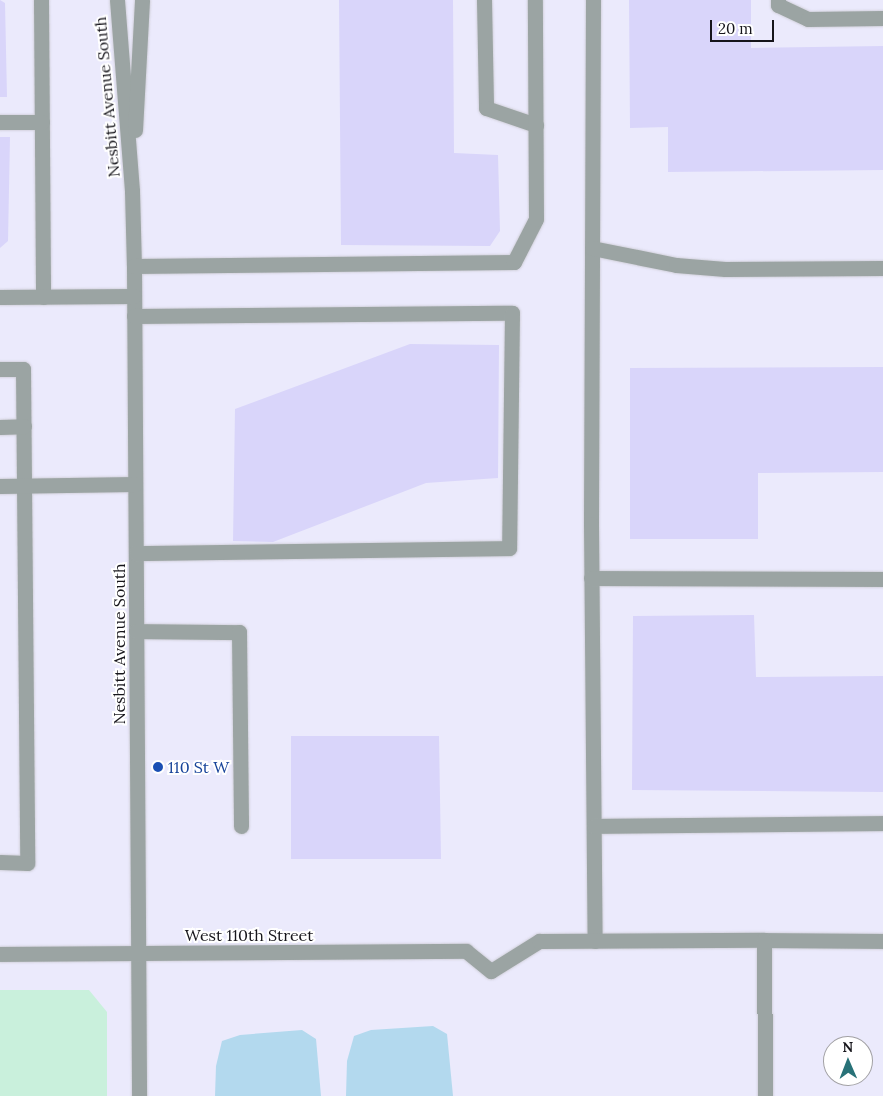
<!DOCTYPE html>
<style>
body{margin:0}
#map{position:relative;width:883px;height:1096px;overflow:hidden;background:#f5f4fe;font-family:Lora,serif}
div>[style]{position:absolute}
.built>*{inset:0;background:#ebeafc}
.green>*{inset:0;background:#c9f0dc}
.water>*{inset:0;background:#b3d9ee}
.building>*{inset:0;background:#d9d5fa}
.roads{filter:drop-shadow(0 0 1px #d1d0da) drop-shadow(0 0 1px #d1d0da)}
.minor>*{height:15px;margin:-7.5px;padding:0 7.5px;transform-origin:7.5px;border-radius:7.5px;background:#9ba4a3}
.dots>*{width:14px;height:14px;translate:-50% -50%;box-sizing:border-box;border:2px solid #fff;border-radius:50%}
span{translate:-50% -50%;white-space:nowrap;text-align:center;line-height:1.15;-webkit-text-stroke:4px #fff;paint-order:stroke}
.street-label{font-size:16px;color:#16151b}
.transit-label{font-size:16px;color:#164399}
.left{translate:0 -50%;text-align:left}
.north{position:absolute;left:823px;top:1036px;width:50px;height:50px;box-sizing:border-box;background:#fff;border:1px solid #a2a1a4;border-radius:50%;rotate:359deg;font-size:14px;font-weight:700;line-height:20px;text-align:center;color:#16151b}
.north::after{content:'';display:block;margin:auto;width:18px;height:22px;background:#287278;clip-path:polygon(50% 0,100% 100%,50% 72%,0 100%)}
.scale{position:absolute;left:710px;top:20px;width:64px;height:22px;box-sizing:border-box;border:2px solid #16151b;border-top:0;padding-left:6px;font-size:15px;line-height:18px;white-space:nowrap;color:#16151b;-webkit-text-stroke:4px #fff;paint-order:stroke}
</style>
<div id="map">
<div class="built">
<i style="clip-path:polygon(evenodd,0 0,883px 0,883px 1096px,0 1096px,0 0,833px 1046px,863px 1046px,863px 1076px,833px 1076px,833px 1046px)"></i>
</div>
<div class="green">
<i style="clip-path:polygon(0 990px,89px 990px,107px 1012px,107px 1096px,0 1096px)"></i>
</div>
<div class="water">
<i style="clip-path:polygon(433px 1026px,447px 1034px,453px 1096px,346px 1096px,347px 1061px,354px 1036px,371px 1030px)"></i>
<i style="clip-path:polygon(302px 1030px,316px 1039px,321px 1096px,215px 1096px,216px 1066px,222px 1041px,240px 1035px)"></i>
</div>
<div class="building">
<i style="clip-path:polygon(0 0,5px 3px,7px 97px,0 97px)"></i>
<i style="clip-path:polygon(339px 0,453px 0,454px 153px,498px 155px,500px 231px,490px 246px,341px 245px)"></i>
<i style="clip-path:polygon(629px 0,751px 0,751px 48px,883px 46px,883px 170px,668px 172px,668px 127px,630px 128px)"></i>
<i style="clip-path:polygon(0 137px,10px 137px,8px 241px,0 248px)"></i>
<i style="clip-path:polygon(410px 344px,499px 345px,498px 478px,426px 483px,273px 542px,233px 541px,235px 409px)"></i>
<i style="clip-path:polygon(883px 367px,883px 472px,758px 473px,758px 539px,630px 539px,630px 368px)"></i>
<i style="clip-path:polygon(754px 615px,756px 677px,883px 676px,883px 792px,632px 790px,633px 616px)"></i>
<i style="clip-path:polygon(291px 736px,439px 736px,441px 859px,291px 859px)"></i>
</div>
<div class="roads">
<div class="minor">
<i style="left:41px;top:0;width:297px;rotate:89.6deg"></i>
<i style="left:117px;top:0;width:192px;rotate:85.5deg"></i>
<i style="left:132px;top:191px;width:75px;rotate:88.5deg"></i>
<i style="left:134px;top:266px;width:830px;rotate:89.65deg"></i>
<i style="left:484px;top:0;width:108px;rotate:88.9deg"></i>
<i style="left:486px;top:108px;width:53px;rotate:18.8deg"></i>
<i style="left:593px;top:0;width:524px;rotate:90.22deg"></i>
<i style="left:591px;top:524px;width:417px;rotate:89.5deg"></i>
<i style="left:778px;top:0;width:5px;rotate:90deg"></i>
<i style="left:778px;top:5px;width:33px;rotate:25deg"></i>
<i style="left:808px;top:19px;width:75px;rotate:-0.8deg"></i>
<i style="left:0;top:122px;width:42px"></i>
<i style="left:135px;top:130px;width:130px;rotate:-86.9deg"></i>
<i style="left:592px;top:248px;width:86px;rotate:11.4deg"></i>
<i style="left:676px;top:265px;width:49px;rotate:4.7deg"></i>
<i style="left:725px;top:269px;width:158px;rotate:-0.4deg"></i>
<i style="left:134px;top:266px;width:380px;rotate:-0.6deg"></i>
<i style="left:514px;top:262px;width:48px;rotate:-62.9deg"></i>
<i style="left:536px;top:219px;width:219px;rotate:-90.3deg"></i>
<i style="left:0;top:297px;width:134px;rotate:-0.4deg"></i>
<i style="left:134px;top:316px;width:378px;rotate:-0.5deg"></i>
<i style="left:512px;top:313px;width:235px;rotate:90.7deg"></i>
<i style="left:509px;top:548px;width:373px;rotate:179.2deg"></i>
<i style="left:0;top:369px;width:23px"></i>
<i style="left:23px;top:369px;width:494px;rotate:89.5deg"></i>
<i style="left:27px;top:863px;width:27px;rotate:-178deg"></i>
<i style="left:0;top:427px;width:24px;rotate:-2deg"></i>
<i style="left:0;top:486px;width:135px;rotate:-0.8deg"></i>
<i style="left:591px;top:578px;width:292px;rotate:0.2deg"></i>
<i style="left:136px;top:631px;width:103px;rotate:0.6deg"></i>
<i style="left:239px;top:632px;width:194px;rotate:89.4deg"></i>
<i style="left:594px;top:826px;width:289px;rotate:-0.6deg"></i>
<i style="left:764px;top:940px;width:119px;rotate:0.5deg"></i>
<i style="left:0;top:954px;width:466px;rotate:-0.4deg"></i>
<i style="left:466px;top:951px;width:32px;rotate:39deg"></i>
<i style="left:491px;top:971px;width:57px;rotate:-32deg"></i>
<i style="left:539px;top:941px;width:225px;rotate:-0.3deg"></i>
<i style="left:764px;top:940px;width:156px;rotate:89.6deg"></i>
</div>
</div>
<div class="dots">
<i style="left:158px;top:767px;background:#1a4fb4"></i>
</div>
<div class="street-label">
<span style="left:107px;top:97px;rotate:-95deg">Nesbitt Avenue South</span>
<span style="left:119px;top:644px;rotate:-90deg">Nesbitt Avenue South</span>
<span style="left:249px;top:935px">West 110th Street</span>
</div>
<div class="transit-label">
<span class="left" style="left:168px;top:767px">110 St W</span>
</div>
<div class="north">N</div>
<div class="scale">20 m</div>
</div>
